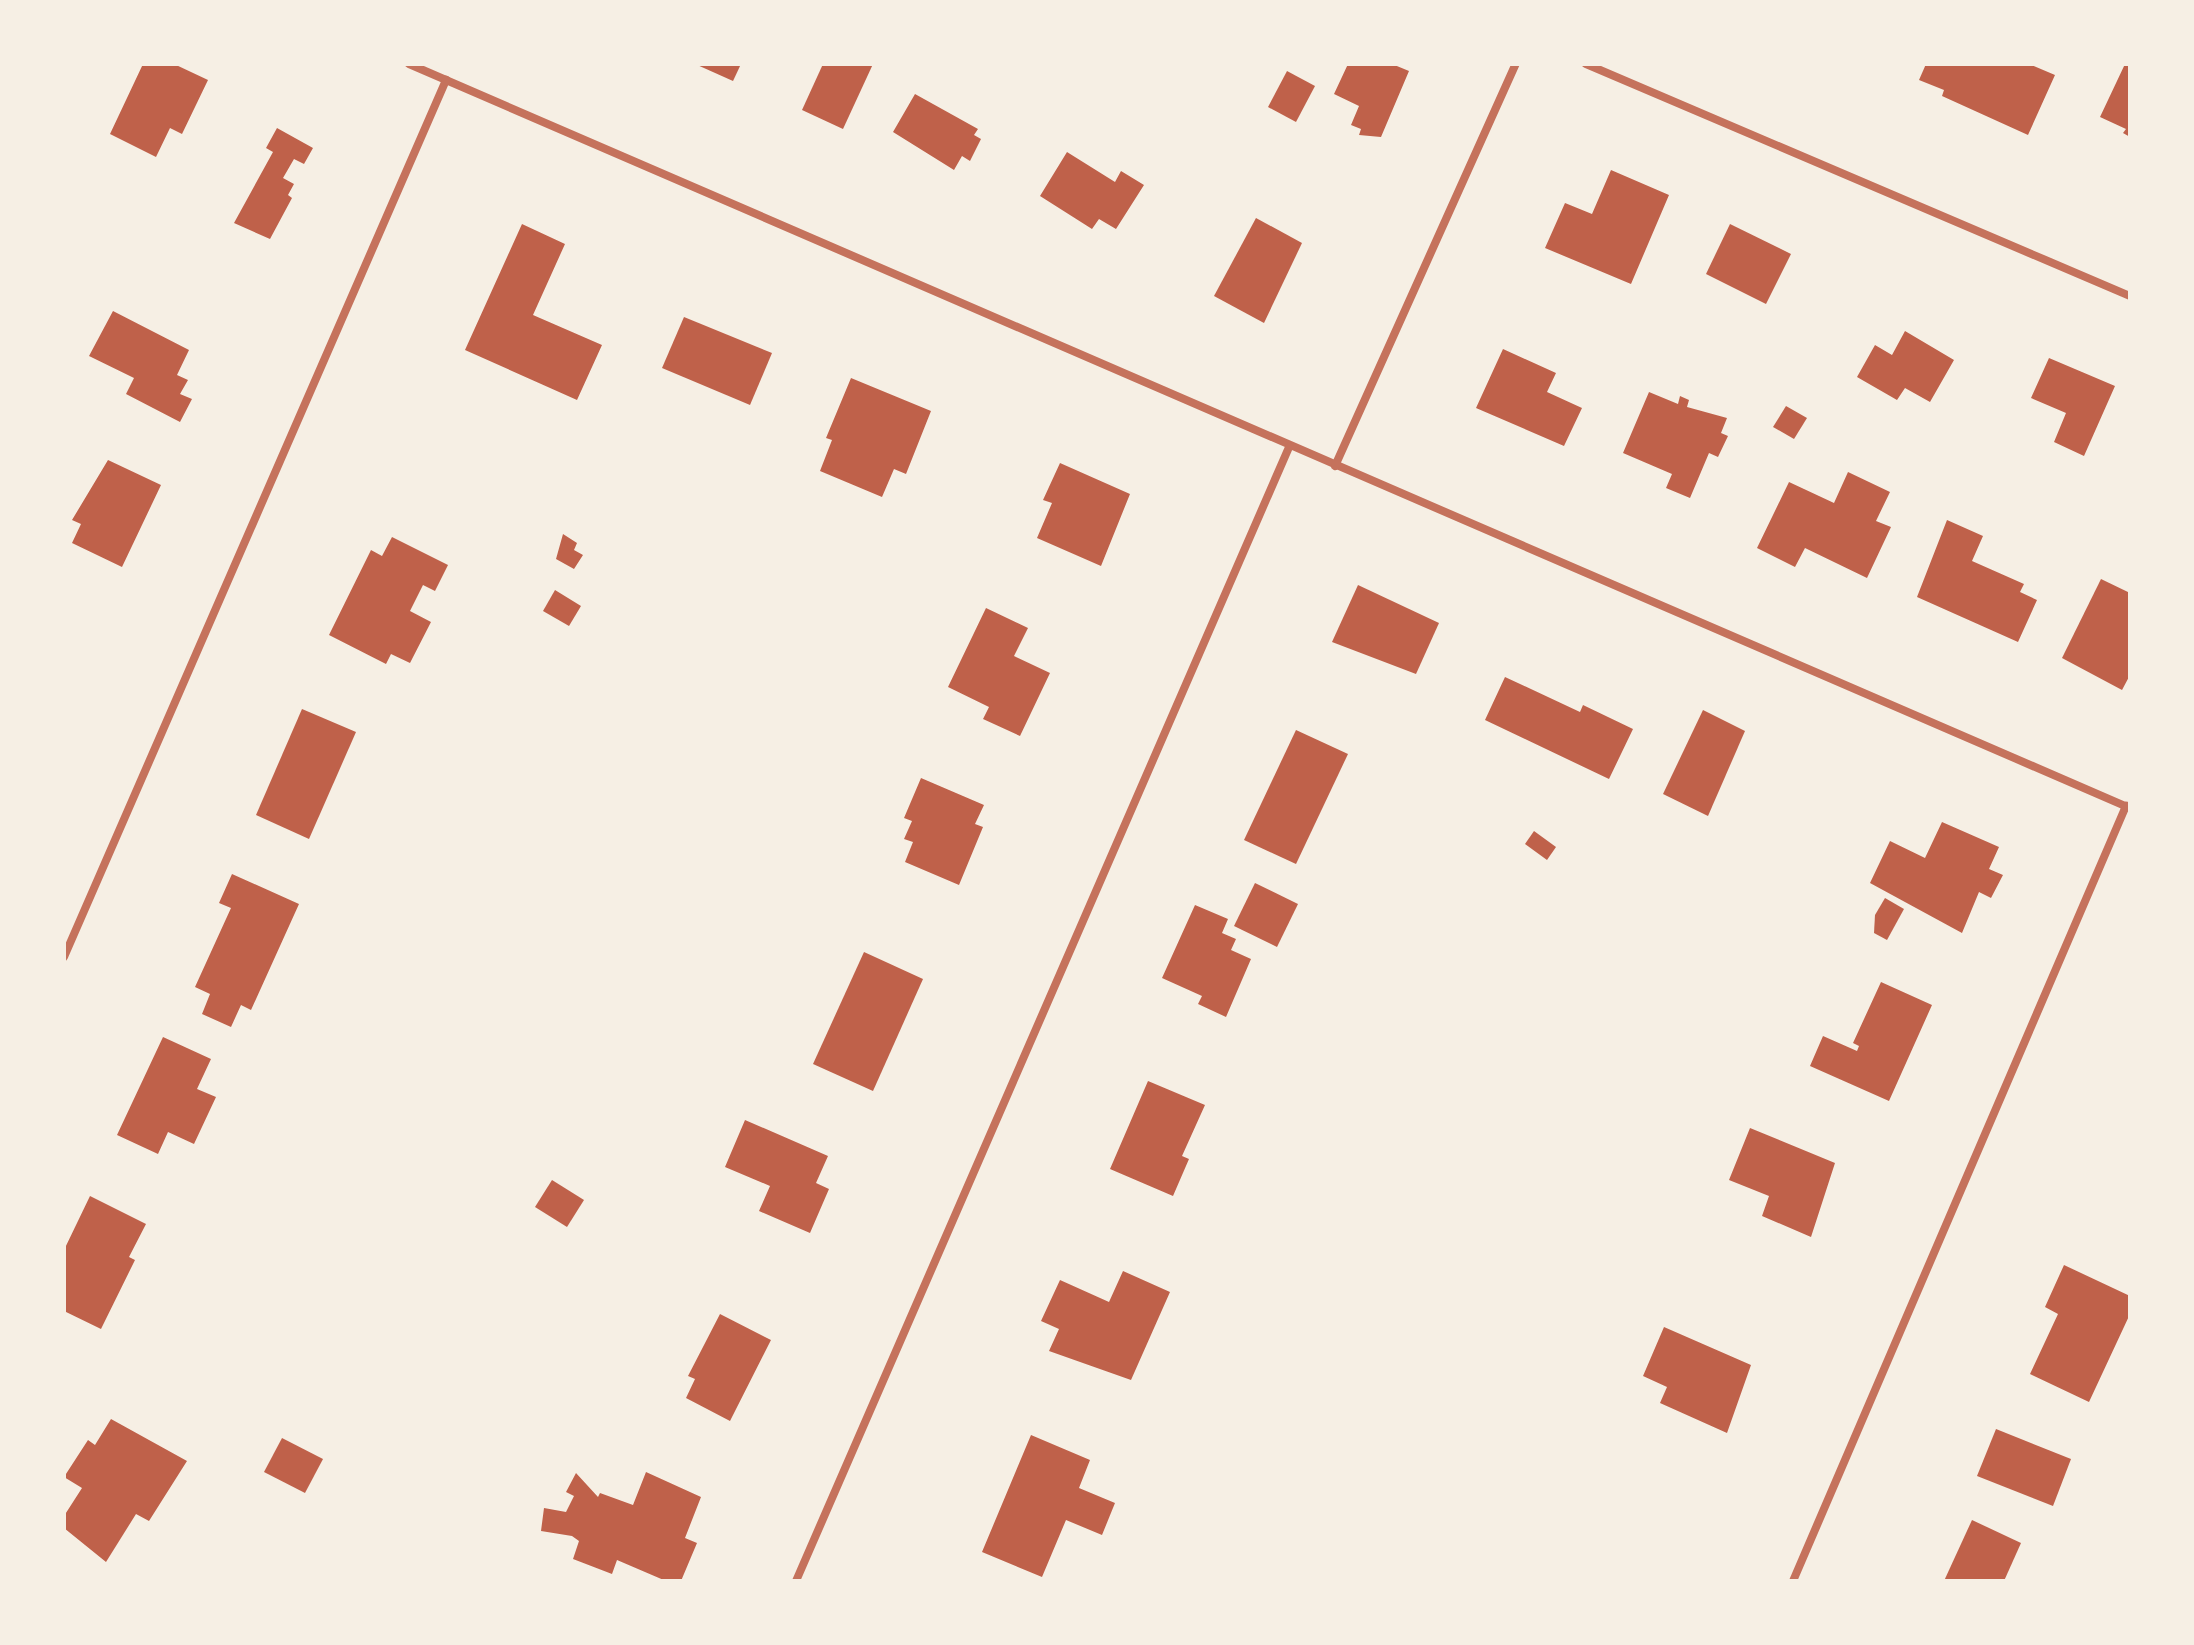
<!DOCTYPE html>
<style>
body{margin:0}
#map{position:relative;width:2194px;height:1645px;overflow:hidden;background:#f6efe4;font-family:"DM Sans",sans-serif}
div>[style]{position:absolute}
.building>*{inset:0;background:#bf614a}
.minor>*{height:8px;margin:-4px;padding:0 4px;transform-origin:4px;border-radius:4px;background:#c5725c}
span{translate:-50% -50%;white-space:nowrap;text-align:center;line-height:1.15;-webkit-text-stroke:7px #f6efe4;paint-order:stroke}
.frame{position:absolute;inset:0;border:66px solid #f6efe4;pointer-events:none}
</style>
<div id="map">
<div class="building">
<i style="clip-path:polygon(143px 64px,174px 64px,208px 80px,182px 134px,170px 128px,156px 157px,110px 134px)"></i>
<i style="clip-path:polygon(695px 64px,741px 64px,733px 81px)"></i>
<i style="clip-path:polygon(823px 64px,873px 64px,843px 129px,802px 110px)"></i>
<i style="clip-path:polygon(1348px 64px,1392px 64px,1409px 71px,1381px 137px,1359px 135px,1361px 129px,1351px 125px,1359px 106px,1334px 94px)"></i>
<i style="clip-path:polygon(1926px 64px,2029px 64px,2055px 75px,2028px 135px,1942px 96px,1944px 90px,1919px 80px)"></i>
<i style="clip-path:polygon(2125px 64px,2130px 64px,2130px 137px,2123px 133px,2126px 129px,2100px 117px)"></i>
<i style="clip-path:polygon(1287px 71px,1315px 86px,1296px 122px,1268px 107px)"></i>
<i style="clip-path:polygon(915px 94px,978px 129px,974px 135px,981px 139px,970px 161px,962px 156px,954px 170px,893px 132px)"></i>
<i style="clip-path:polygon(277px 128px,313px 148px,304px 164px,294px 159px,283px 178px,294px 184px,288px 195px,292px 198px,270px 239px,234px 223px,273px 152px,266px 148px)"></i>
<i style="clip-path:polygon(1067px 152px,1115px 182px,1121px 171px,1144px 185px,1116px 229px,1099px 219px,1092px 229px,1040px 196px)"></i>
<i style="clip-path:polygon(1611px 170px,1669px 195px,1631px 284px,1545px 248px,1565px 203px,1592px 214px)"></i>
<i style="clip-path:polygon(1256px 218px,1302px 243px,1264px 323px,1214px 296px)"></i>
<i style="clip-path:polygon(522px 224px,565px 244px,533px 315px,602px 345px,577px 400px,465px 350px)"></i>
<i style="clip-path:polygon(1730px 224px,1791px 254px,1766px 304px,1706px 274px)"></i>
<i style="clip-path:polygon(113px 311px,189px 350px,177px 375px,188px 380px,180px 394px,192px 399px,180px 422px,126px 394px,134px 378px,89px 356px)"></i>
<i style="clip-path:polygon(684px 317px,772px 353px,750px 405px,662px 368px)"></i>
<i style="clip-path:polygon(1905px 331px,1954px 360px,1930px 402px,1905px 388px,1897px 400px,1857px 377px,1875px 345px,1892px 355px)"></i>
<i style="clip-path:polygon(1503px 349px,1556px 373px,1547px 392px,1582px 408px,1564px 446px,1476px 408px)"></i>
<i style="clip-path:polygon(2049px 358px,2115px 386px,2084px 456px,2054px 442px,2066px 413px,2031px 398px)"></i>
<i style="clip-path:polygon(851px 378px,931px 411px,906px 474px,894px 469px,882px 497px,820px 471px,832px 440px,826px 438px)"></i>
<i style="clip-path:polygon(1649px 392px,1678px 404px,1680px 396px,1689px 400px,1687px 407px,1727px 418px,1721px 433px,1728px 436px,1718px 457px,1709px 453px,1690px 498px,1666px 488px,1672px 474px,1623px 453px)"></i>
<i style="clip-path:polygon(1786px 406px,1807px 418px,1794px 439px,1773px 427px)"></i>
<i style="clip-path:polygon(108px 460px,161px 485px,122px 567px,72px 543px,81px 524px,72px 520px)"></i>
<i style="clip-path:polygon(1060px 463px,1130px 494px,1101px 566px,1037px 538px,1052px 503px,1043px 500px)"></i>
<i style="clip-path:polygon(1848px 472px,1890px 492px,1876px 521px,1891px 527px,1867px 578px,1805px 548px,1795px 567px,1757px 548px,1789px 482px,1834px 503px)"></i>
<i style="clip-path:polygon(1947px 520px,1983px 536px,1972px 561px,2024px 584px,2020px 592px,2037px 600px,2018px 642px,1917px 597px)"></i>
<i style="clip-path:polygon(563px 534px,577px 543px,574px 550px,583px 555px,574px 569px,556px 559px)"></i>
<i style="clip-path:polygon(392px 537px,448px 565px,435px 591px,423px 585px,410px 611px,431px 622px,410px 663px,391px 654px,386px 664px,329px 635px,371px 550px,382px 556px)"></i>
<i style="clip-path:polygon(2101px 579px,2130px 593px,2130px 675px,2122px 690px,2062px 658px)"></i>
<i style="clip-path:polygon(1358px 585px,1439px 623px,1416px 674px,1332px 642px)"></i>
<i style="clip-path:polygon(555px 590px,581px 606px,569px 626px,543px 611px)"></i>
<i style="clip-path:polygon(986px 608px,1028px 628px,1014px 656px,1050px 673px,1020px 736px,983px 719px,989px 707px,948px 687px)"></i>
<i style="clip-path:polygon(1505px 677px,1580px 712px,1583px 705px,1633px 729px,1609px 779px,1485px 720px)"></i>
<i style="clip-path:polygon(302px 709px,356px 732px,309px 839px,256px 815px)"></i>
<i style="clip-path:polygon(1703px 710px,1745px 731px,1708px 816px,1663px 794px)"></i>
<i style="clip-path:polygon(1296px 730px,1348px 754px,1296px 864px,1244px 840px)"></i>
<i style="clip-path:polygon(921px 778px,984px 805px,975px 824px,983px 827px,959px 885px,905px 862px,913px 842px,904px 839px,912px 821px,904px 818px)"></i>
<i style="clip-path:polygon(1942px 822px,1999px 847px,1989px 869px,2003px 875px,1991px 898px,1979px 892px,1962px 933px,1870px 883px,1890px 841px,1925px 858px)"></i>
<i style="clip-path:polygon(1534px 831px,1556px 847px,1547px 860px,1525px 844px)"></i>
<i style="clip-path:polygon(232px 874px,299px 904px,251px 1010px,241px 1005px,231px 1027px,202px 1014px,210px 994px,195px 987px,231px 908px,219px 903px)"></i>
<i style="clip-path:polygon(1255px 883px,1298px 904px,1277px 947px,1234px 926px)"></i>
<i style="clip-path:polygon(1885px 898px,1904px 909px,1887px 940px,1874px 933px,1875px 915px)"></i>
<i style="clip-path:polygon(1195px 905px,1228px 919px,1222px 933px,1236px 939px,1231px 950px,1251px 959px,1226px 1017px,1198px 1004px,1202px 996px,1162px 978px)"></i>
<i style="clip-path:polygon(864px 952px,923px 979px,873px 1091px,813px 1064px)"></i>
<i style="clip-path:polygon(1881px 982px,1932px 1005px,1889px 1101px,1810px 1066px,1823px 1036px,1857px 1051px,1859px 1046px,1853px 1043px)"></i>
<i style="clip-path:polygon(163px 1037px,211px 1059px,197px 1089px,216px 1097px,194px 1144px,168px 1132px,158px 1154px,117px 1135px)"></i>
<i style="clip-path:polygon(1148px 1081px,1205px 1105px,1182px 1156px,1189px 1159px,1173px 1196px,1110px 1169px)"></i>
<i style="clip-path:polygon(745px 1120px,828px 1156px,816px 1183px,829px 1189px,810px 1233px,759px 1211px,770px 1186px,725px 1167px)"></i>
<i style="clip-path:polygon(1750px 1128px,1835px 1163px,1811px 1237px,1762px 1216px,1769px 1196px,1729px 1180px)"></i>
<i style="clip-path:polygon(552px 1180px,584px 1200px,567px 1227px,535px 1207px)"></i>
<i style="clip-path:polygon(90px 1196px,146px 1224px,129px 1257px,135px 1260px,101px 1329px,64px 1311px,64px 1250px)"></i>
<i style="clip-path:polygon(2064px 1265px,2130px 1296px,2130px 1314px,2089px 1402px,2030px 1374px,2058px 1314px,2045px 1307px)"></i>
<i style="clip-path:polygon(1123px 1271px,1170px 1292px,1131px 1380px,1049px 1351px,1059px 1329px,1041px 1321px,1060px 1280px,1109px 1302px)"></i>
<i style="clip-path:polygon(720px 1314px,771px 1340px,730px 1421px,686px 1398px,695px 1379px,688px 1376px)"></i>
<i style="clip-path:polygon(1664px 1327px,1751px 1365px,1727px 1433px,1660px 1403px,1667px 1387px,1643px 1376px)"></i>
<i style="clip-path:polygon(111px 1419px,187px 1461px,149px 1521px,136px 1514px,106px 1562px,64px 1528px,64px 1516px,82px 1488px,64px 1477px,88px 1440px,95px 1445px)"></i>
<i style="clip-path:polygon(1996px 1429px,2071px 1459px,2053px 1506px,1977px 1476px)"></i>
<i style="clip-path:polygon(1031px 1435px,1090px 1460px,1079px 1488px,1115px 1503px,1102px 1535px,1066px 1520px,1042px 1577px,982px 1552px)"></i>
<i style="clip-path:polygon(282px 1438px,323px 1459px,305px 1493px,264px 1472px)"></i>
<i style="clip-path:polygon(646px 1472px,701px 1497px,685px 1538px,697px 1543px,681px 1581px,666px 1581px,617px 1560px,612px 1574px,573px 1559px,579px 1541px,572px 1536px,541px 1531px,544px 1508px,566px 1512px,574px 1496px,566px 1492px,576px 1473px,598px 1497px,600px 1493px,633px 1505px)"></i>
<i style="clip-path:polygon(1972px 1520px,2021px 1543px,2004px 1581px,1944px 1581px)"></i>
</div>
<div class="minor">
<i style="left:409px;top:64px;width:1875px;rotate:23.38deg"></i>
<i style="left:1586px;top:64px;width:591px;rotate:23.1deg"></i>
<i style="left:1335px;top:466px;width:441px;rotate:-65.8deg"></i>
<i style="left:64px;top:957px;width:957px;rotate:-66.46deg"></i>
<i style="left:796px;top:1581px;width:1237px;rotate:-66.5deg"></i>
<i style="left:1793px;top:1581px;width:844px;rotate:-66.75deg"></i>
</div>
<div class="frame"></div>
</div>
